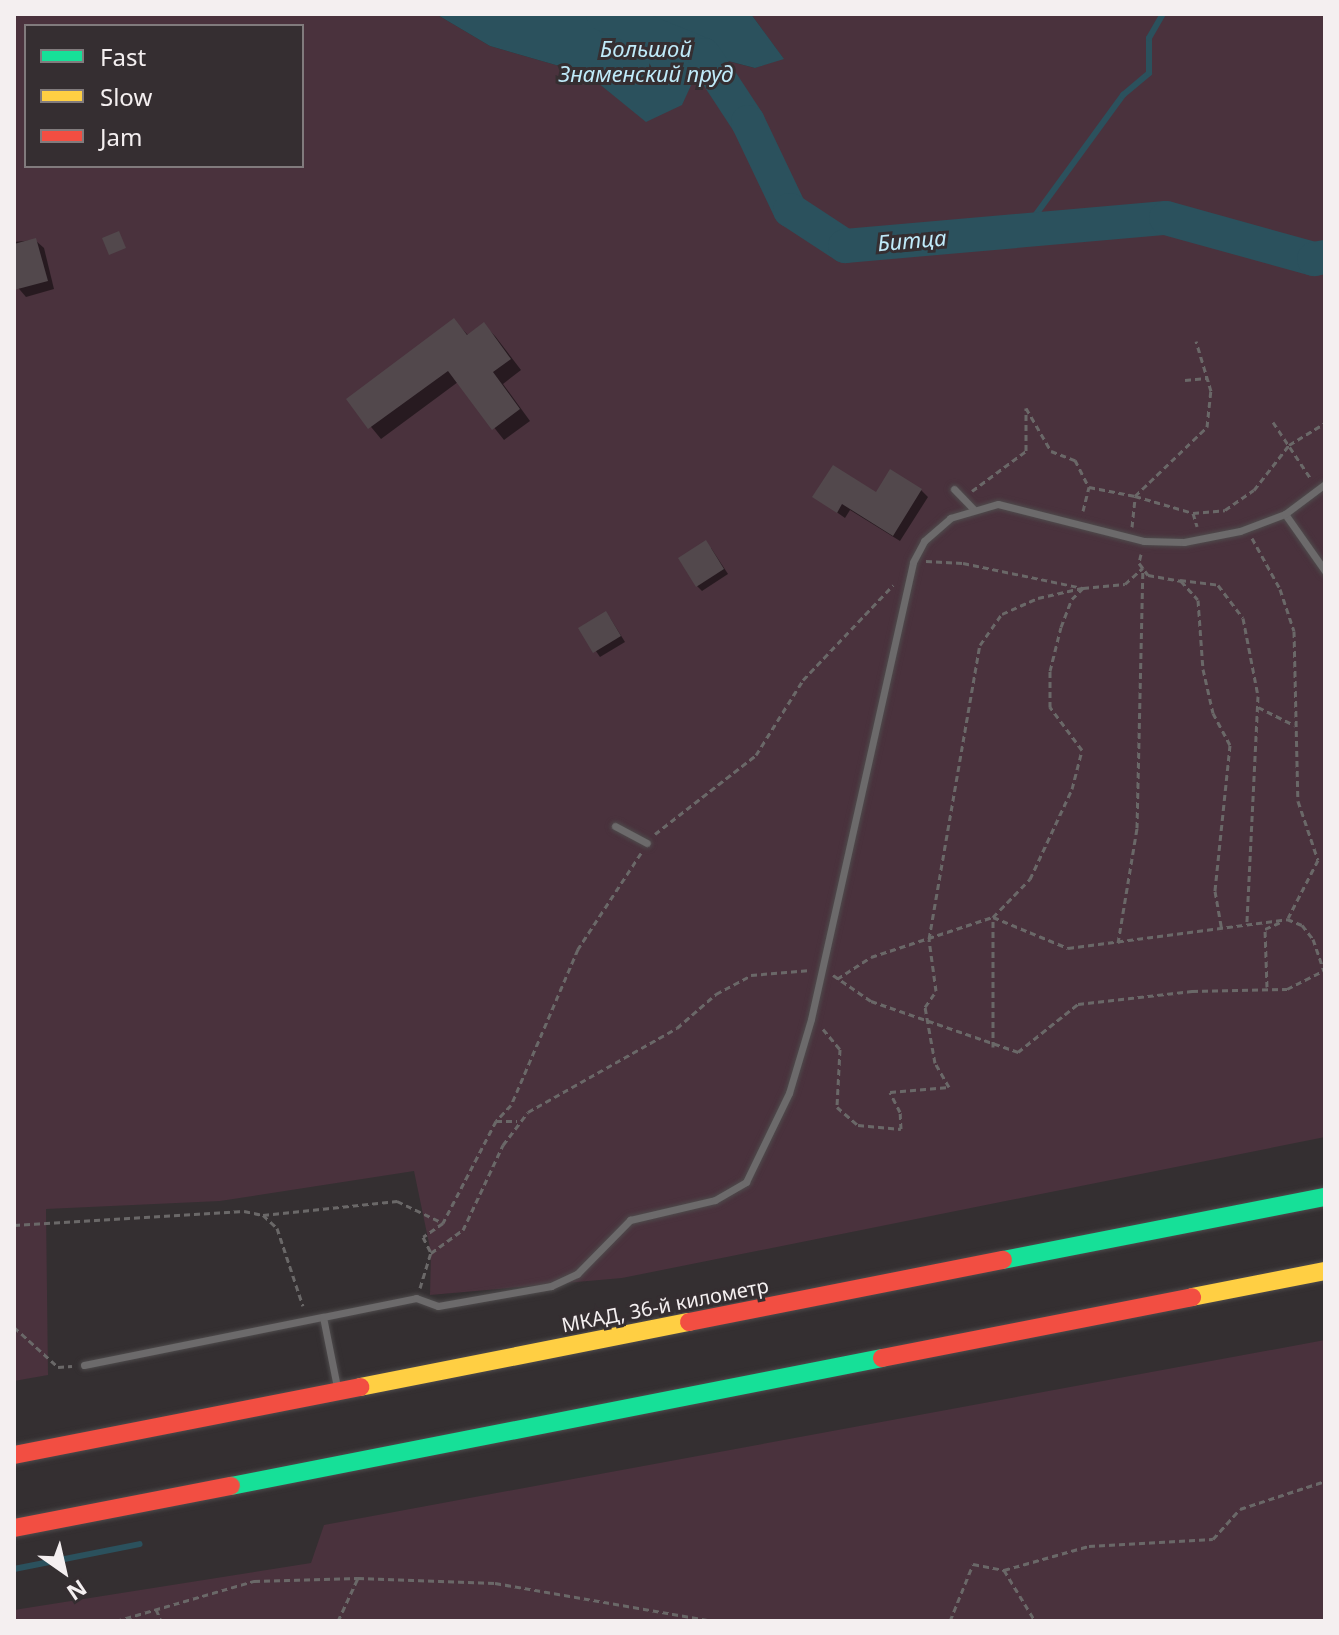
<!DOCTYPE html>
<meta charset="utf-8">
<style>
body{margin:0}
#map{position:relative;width:1339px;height:1635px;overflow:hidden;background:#342f31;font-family:"Noto Sans",sans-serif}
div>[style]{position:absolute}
.green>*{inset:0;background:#4a323d}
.water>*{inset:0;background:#2b515d}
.shadow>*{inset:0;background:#0007}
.stream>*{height:6px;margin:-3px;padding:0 3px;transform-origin:3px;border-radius:3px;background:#2b515d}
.river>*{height:34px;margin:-17px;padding:0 17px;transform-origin:17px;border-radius:17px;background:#2b515d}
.building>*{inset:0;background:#52484c}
.path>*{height:3px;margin-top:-1.5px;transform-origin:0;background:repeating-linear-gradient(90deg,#6a6868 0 6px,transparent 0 10px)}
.roads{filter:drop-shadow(0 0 2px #4e4b4c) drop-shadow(0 0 2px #4e4b4c)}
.lane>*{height:7px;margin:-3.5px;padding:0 3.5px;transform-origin:3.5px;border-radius:3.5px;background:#6c6a6b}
.fast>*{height:18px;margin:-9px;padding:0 9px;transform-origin:9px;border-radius:9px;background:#16e098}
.slow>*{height:18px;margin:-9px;padding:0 9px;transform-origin:9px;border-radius:9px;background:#ffcf43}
.jam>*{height:18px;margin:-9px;padding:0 9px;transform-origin:9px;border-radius:9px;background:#f24e42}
span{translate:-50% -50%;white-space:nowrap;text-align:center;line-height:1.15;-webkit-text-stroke:6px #352e31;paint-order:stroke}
.street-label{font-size:20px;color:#f4eff0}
.water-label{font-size:22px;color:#bfeaf9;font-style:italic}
.frame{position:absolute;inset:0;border:16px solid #f4eff0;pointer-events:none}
.legend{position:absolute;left:24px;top:24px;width:280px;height:144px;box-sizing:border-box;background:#352e31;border:2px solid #817b7d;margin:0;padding:10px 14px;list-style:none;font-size:24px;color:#f4eff0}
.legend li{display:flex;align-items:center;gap:16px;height:40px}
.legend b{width:40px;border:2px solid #817b7d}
.north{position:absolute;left:24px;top:1531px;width:80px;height:80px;-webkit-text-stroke:6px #352e31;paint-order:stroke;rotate:146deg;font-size:22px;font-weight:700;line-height:32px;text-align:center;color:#f4eff0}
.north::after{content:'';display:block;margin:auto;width:28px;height:36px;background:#f4eff0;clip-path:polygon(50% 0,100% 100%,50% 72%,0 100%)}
</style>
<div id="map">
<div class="green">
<i style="clip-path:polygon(evenodd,14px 14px,436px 14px,490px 46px,587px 74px,646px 121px,682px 104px,704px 55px,755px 68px,783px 58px,751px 14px,1325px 14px,1325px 1137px,622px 1278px,430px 1295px,431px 1253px,414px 1171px,220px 1201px,46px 1209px,48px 1375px,14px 1381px,14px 14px,26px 26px,302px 26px,302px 166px,26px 166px,26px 26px)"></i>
<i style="clip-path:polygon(1325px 1340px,1325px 1621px,14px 1621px,14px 1610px,311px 1563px,324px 1525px)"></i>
</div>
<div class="water">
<i style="clip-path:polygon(436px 14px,751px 14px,784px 59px,755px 68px,705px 55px,682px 105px,646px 122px,587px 74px,490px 46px)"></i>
</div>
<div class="shadow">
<i style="clip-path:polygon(35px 240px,44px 248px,54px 289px,26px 297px,14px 283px,14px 242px)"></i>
<i style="clip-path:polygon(454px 321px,469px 336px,484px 325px,495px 336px,521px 370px,503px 384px,530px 421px,504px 440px,458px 382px,381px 439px,348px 399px)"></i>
<i style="clip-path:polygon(921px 490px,928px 497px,900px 541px,850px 510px,845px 518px,815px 497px)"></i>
<i style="clip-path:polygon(711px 548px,728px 574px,702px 591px,697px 586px)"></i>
<i style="clip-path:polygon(610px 618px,625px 642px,600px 657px,580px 628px)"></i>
</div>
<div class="stream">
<i style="left:1026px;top:228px;width:165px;rotate:-53.9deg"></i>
<i style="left:1123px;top:95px;width:34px;rotate:-40deg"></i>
<i style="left:1149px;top:73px;width:35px;rotate:-90deg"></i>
<i style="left:1149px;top:38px;width:28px;rotate:-60deg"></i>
<i style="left:14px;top:1569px;width:128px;rotate:-11.2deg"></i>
</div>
<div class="river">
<i style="left:603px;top:14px;width:109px;rotate:22.1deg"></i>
<i style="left:704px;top:55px;width:80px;rotate:56.7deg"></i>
<i style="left:748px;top:122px;width:98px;rotate:64.5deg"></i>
<i style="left:790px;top:210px;width:66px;rotate:33.2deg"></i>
<i style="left:845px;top:246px;width:322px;rotate:-5deg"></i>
<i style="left:1166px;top:218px;width:154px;rotate:15.5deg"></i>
<i style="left:1314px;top:259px;width:11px;rotate:-10deg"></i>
</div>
<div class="building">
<i style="clip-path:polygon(119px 231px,126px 248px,109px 255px,102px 238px)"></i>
<i style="clip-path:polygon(36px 238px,48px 281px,14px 290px,14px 244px)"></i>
<i style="clip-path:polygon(454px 318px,467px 335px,484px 322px,511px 359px,493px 372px,520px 409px,492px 430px,448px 371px,368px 429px,346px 399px)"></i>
<i style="clip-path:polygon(833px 465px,876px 492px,890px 469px,922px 489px,893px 536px,842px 504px,837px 513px,812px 497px)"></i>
<i style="clip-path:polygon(706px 540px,724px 569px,696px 587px,678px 558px)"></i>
<i style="clip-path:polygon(606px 611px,621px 636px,593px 653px,578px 628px)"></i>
</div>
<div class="path">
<i style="left:1185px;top:380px;width:22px;rotate:-5deg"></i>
<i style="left:1273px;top:422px;width:69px;rotate:56.3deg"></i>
<i style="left:972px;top:491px;width:67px;rotate:-36.5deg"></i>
<i style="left:1026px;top:451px;width:43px;rotate:-90deg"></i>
<i style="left:1026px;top:408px;width:50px;rotate:59.8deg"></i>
<i style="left:1051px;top:451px;width:26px;rotate:21deg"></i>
<i style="left:1075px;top:460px;width:30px;rotate:63deg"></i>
<i style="left:1089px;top:487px;width:47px;rotate:11.1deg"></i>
<i style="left:1135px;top:496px;width:100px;rotate:-43.8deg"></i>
<i style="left:1207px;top:427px;width:36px;rotate:-84deg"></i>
<i style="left:1211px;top:391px;width:52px;rotate:-106.7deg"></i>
<i style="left:1083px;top:511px;width:25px;rotate:-76deg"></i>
<i style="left:1193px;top:513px;width:32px;rotate:-5deg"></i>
<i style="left:1225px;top:510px;width:35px;rotate:-35deg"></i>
<i style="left:1254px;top:490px;width:57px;rotate:-52.1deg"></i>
<i style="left:1289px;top:445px;width:42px;rotate:-31.4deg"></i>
<i style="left:1132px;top:527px;width:31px;rotate:-84deg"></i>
<i style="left:1135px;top:496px;width:60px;rotate:16.3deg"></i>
<i style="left:1193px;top:513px;width:14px;rotate:73deg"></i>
<i style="left:1252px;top:538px;width:58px;rotate:61.2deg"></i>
<i style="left:1280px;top:589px;width:44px;rotate:71.6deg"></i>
<i style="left:1294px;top:631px;width:170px;rotate:88.7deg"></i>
<i style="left:1298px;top:801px;width:62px;rotate:71.3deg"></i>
<i style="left:1318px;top:860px;width:65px;rotate:117.3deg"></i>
<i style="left:1141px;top:554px;width:9px;rotate:103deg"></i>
<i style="left:1139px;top:563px;width:15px;rotate:53deg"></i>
<i style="left:1148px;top:575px;width:34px;rotate:10deg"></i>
<i style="left:1181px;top:581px;width:25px;rotate:48deg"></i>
<i style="left:1198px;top:600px;width:69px;rotate:85.9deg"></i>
<i style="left:1203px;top:669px;width:45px;rotate:77.2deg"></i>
<i style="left:1213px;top:713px;width:36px;rotate:62deg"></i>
<i style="left:1230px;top:745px;width:147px;rotate:95.9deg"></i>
<i style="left:1215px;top:891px;width:40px;rotate:80deg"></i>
<i style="left:926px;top:561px;width:37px;rotate:3deg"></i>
<i style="left:963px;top:563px;width:123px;rotate:11.8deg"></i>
<i style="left:1180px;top:580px;width:38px;rotate:7deg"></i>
<i style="left:1218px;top:585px;width:41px;rotate:52.9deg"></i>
<i style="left:1243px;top:618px;width:79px;rotate:79.1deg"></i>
<i style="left:1258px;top:696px;width:229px;rotate:92.8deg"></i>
<i style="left:1258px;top:707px;width:40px;rotate:26.6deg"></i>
<i style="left:655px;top:834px;width:128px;rotate:-38deg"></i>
<i style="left:756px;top:755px;width:89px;rotate:-57.9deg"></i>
<i style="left:803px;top:680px;width:131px;rotate:-46.5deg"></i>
<i style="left:641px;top:853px;width:115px;rotate:123.3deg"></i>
<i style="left:578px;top:949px;width:170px;rotate:113.2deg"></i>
<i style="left:511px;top:1105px;width:22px;rotate:133deg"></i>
<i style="left:496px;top:1121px;width:115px;rotate:117.5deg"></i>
<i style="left:443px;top:1223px;width:24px;rotate:145deg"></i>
<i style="left:423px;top:1237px;width:18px;rotate:63deg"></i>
<i style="left:431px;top:1253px;width:39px;rotate:-36deg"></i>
<i style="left:463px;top:1230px;width:94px;rotate:-64.8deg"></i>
<i style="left:503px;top:1145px;width:41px;rotate:-52.9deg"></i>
<i style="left:528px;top:1112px;width:171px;rotate:-29.4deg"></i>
<i style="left:677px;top:1028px;width:52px;rotate:-41.1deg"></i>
<i style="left:716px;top:994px;width:40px;rotate:-28deg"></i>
<i style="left:751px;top:975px;width:60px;rotate:-4.8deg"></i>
<i style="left:1118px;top:943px;width:117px;rotate:-80.6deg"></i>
<i style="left:1137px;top:828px;width:260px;rotate:-88.7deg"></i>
<i style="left:833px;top:975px;width:46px;rotate:34.4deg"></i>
<i style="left:871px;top:1001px;width:156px;rotate:19.1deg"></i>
<i style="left:1018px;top:1052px;width:77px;rotate:-38.7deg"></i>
<i style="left:1078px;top:1004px;width:115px;rotate:-6.5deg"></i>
<i style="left:1192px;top:991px;width:95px;rotate:-1.2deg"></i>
<i style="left:1287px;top:989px;width:42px;rotate:-26.6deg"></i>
<i style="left:837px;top:979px;width:40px;rotate:-32.9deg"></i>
<i style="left:871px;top:957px;width:128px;rotate:-18.2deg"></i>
<i style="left:993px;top:917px;width:81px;rotate:22.5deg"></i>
<i style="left:1068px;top:948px;width:221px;rotate:-7.5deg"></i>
<i style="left:1287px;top:919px;width:16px;rotate:22deg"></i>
<i style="left:1302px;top:925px;width:18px;rotate:52deg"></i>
<i style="left:1313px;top:939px;width:34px;rotate:71deg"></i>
<i style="left:1267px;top:987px;width:58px;rotate:-92deg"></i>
<i style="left:1265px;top:929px;width:17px;rotate:-24deg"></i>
<i style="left:823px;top:1029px;width:26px;rotate:50deg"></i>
<i style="left:840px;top:1049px;width:58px;rotate:93deg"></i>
<i style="left:837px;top:1107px;width:28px;rotate:41deg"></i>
<i style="left:858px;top:1125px;width:43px;rotate:5.3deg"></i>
<i style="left:901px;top:1129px;width:17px;rotate:-93deg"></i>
<i style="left:900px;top:1112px;width:22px;rotate:-117deg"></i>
<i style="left:890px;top:1092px;width:59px;rotate:-4.8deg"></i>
<i style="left:949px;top:1087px;width:28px;rotate:-120deg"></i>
<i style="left:935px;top:1063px;width:57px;rotate:-100.1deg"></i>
<i style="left:925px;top:1007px;width:19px;rotate:-55deg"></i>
<i style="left:936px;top:991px;width:52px;rotate:-97.7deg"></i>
<i style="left:929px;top:939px;width:298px;rotate:-80.2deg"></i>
<i style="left:980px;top:645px;width:38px;rotate:-55deg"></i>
<i style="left:1002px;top:614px;width:39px;rotate:-24deg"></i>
<i style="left:1038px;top:598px;width:45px;rotate:-12.8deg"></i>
<i style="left:993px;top:1047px;width:130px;rotate:-90deg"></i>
<i style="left:993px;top:917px;width:53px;rotate:-45.8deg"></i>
<i style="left:1030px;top:879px;width:99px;rotate:-65deg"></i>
<i style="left:1072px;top:789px;width:40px;rotate:-75.6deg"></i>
<i style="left:1082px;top:750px;width:54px;rotate:-126.7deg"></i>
<i style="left:1050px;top:707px;width:36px;rotate:-90deg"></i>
<i style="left:1050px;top:671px;width:45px;rotate:-76deg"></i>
<i style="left:1061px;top:627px;width:30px;rotate:-69deg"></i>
<i style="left:1072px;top:599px;width:16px;rotate:-45deg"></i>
<i style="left:1083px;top:588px;width:42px;rotate:-5.4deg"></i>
<i style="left:1125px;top:584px;width:24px;rotate:-42deg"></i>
<i style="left:496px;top:1121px;width:21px"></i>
<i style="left:263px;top:1215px;width:135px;rotate:-6deg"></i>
<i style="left:397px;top:1201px;width:49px;rotate:25.5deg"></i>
<i style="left:14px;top:1225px;width:230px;rotate:-3.5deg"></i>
<i style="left:244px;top:1211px;width:19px;rotate:12deg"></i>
<i style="left:263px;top:1215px;width:19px;rotate:43deg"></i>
<i style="left:277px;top:1228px;width:82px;rotate:71.6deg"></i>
<i style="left:420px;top:1288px;width:37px;rotate:-73deg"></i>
<i style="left:14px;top:1327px;width:59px;rotate:42.3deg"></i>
<i style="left:58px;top:1367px;width:14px;rotate:-4deg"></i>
<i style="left:1004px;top:1570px;width:60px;rotate:58.7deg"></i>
<i style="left:156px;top:1609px;width:13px;rotate:67deg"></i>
<i style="left:116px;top:1621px;width:144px;rotate:-16.2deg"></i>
<i style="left:254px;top:1581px;width:104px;rotate:-1.7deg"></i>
<i style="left:358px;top:1578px;width:137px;rotate:2.1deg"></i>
<i style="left:495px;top:1583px;width:220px;rotate:9.9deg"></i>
<i style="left:338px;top:1621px;width:47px;rotate:-65.1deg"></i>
<i style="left:950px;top:1621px;width:61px;rotate:-68deg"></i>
<i style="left:973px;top:1564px;width:32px;rotate:11deg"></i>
<i style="left:1004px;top:1570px;width:88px;rotate:-15.8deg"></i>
<i style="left:1089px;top:1546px;width:124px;rotate:-3.2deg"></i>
<i style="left:1213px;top:1539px;width:40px;rotate:-48deg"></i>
<i style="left:1240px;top:1509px;width:89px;rotate:-18.2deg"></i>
</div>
<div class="roads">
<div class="lane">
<i style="left:954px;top:489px;width:28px;rotate:46deg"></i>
<i style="left:1285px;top:514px;width:70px;rotate:54.9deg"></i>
<i style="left:615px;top:826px;width:36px;rotate:28deg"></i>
<i style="left:84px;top:1365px;width:244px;rotate:-11.4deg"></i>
<i style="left:337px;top:1387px;width:71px;rotate:-101.3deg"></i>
<i style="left:323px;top:1317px;width:95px;rotate:-11.5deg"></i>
<i style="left:416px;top:1298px;width:23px;rotate:20deg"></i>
<i style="left:438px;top:1306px;width:115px;rotate:-10deg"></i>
<i style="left:551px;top:1286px;width:29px;rotate:-25deg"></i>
<i style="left:577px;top:1274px;width:76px;rotate:-45.5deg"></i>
<i style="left:630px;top:1220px;width:87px;rotate:-13.2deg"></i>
<i style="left:715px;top:1200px;width:36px;rotate:-30deg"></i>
<i style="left:746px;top:1182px;width:99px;rotate:-64.2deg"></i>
<i style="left:789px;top:1093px;width:77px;rotate:-73.4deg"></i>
<i style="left:811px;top:1019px;width:468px;rotate:-77.4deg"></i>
<i style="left:913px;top:562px;width:24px;rotate:-62deg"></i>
<i style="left:924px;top:541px;width:35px;rotate:-41deg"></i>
<i style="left:950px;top:518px;width:50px;rotate:-16.3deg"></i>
<i style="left:998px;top:504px;width:151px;rotate:14.2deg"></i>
<i style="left:1144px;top:541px;width:40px;rotate:1.4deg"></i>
<i style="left:1184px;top:542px;width:57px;rotate:-11.1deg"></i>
<i style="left:1240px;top:531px;width:48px;rotate:-20.7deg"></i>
<i style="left:1285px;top:514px;width:50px;rotate:-36.9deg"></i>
</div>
<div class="fast">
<i style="left:1003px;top:1260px;width:328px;rotate:-11.1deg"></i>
<i style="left:231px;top:1486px;width:663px;rotate:-11.12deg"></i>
</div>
<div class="slow">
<i style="left:1192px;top:1297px;width:136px;rotate:-11.1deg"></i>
<i style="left:360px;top:1387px;width:335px;rotate:-11.2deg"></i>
</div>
<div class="jam">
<i style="left:689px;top:1322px;width:320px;rotate:-11.2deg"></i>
<i style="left:882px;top:1358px;width:316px;rotate:-11.1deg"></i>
<i style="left:14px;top:1455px;width:353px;rotate:-11.1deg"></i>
<i style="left:14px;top:1528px;width:221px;rotate:-11deg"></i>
</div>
</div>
<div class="street-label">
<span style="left:665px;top:1305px;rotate:-11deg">МКАД, 36-й километр</span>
</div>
<div class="water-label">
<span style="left:646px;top:61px">Большой<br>Знаменский пруд</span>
<span style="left:912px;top:240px;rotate:-5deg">Битца</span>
</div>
<div class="frame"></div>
<ul class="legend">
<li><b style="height:10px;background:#16e098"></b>Fast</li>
<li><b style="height:10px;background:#ffcf43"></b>Slow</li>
<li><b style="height:10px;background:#f24e42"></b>Jam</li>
</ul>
<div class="north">N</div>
</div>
